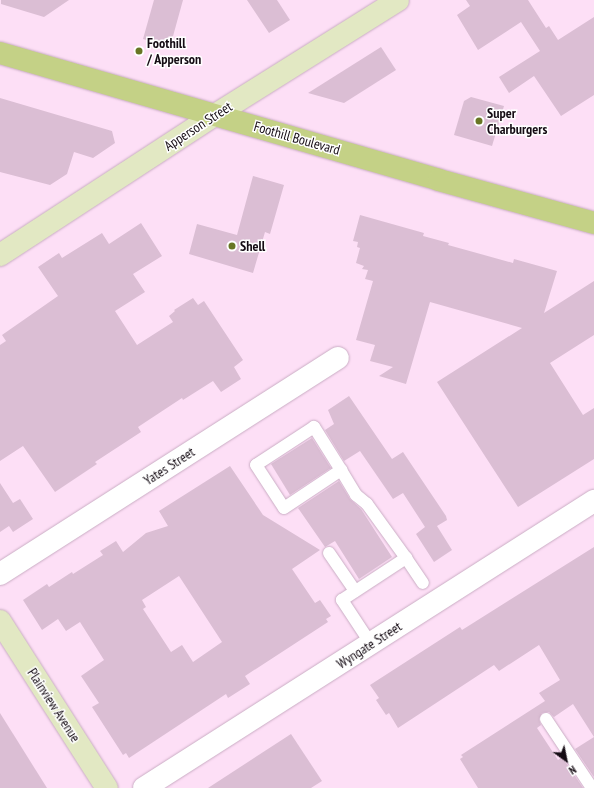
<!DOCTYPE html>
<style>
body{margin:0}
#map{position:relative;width:594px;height:788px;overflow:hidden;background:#fddff6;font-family:"PT Sans Narrow",sans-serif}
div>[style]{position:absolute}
.building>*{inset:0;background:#dbbed4}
.roads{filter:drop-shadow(0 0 1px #caadc4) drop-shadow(0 0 1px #caadc4)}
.lane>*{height:12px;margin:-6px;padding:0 6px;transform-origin:6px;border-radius:6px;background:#fff}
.street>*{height:22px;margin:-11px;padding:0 11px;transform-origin:11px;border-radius:11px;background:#fff}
.secondary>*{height:22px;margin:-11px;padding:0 11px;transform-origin:11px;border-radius:11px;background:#e2e8c3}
.primary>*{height:22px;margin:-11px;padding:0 11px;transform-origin:11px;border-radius:11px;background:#c4d186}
.dots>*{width:11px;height:11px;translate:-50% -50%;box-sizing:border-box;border:2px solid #fff;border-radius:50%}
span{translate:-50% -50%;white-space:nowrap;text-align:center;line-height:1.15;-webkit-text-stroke:3px #fff;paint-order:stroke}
.poi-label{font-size:14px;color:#150c14;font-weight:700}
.left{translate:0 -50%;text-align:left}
.street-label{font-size:14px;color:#150c14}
.north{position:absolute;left:546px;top:740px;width:40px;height:40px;-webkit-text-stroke:3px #fff;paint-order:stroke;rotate:147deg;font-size:11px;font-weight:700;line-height:16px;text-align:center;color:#150c14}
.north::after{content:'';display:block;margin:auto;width:14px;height:18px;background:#150c14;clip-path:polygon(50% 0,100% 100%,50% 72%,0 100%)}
</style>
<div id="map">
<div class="building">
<i style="clip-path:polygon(1px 0,69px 0,44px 17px,1px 4px)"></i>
<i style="clip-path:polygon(154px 0,183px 0,170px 47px,143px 39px)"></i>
<i style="clip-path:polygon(247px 0,277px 0,290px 20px,269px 33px)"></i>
<i style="clip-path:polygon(466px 0,528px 0,546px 28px,549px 26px,558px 40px,594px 17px,594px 95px,561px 116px,534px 76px,509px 93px,499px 77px,540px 51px,521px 22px,478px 50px,457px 15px,470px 6px)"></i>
<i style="clip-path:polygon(381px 47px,396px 70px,344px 103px,308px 93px)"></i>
<i style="clip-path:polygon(471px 97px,504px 106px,492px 146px,454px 135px,464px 101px)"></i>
<i style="clip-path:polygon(0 98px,112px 131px,115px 143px,93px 158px,74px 152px,67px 174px,50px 185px,0 172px)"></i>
<i style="clip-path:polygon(253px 176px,284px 185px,270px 234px,265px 232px,253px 273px,189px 254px,197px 224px,237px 235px)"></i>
<i style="clip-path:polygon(360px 215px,424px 233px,423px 236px,449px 243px,448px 245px,513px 263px,514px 259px,557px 271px,544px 313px,594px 281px,594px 335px,550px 363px,583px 415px,594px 408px,594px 459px,518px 507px,437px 382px,522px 328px,430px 302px,406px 384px,379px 376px,393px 367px,370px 361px,375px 345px,356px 340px,373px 281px,365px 279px,368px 270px,362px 269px,364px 266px,356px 263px,360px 248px,357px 247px,358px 242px,353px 241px)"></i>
<i style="clip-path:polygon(141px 223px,162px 256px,133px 274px,145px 292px,115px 311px,137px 345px,173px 322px,169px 316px,175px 311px,174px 310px,193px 298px,198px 305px,204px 301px,243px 360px,234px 367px,241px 379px,221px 392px,213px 381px,183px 400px,182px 398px,138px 427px,141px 432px,95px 462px,97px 464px,55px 492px,23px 446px,0 461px,0 345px,6px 341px,2px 335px,58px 296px,38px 267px,59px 253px,62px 258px,102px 233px,109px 244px)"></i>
<i style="clip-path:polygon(349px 396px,392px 459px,403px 452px,446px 516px,447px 520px,437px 526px,452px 550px,434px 562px,416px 534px,425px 527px,403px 493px,393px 499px,360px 451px,344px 461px,325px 430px,334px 424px,328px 410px)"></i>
<i style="clip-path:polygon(312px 438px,331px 468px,290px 495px,271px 464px)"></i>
<i style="clip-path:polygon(evenodd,230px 466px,263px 515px,320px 550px,292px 569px,315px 603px,320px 600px,331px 616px,326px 619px,328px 622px,245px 676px,250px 684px,228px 698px,226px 694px,129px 758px,126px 753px,123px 755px,92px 707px,99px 703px,81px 676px,104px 660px,80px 622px,66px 631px,58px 619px,42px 630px,23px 600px,47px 584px,49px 587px,72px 572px,73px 574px,103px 555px,100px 551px,116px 541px,123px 552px,146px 533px,168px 526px,159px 511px,230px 466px,179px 576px,222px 642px,193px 662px,182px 645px,171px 652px,143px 609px,146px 607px,142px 600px,179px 576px)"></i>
<i style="clip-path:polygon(339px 481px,350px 499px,361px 509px,392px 557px,359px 579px,335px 541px,325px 547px,298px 508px)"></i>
<i style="clip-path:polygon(0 483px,13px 503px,20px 499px,33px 519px,13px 532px,9px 526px,0 532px)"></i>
<i style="clip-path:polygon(594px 547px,594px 777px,575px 749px,594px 737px,573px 704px,554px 717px,549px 712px,542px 713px,539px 719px,541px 725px,537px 728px,558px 760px,562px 757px,583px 788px,478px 788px,460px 759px,463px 757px,461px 755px,545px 701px,539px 693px,560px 680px,539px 645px,499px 671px,494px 665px,398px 728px,389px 713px,386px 715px,376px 700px,379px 698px,370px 685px,460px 627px,462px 630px)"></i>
<i style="clip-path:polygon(0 713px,47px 788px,0 788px)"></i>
<i style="clip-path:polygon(291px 734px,322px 781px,311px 788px,208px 788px)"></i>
</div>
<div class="roads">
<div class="lane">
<i style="left:341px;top:470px;width:51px;rotate:-122.1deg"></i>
<i style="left:314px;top:427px;width:69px;rotate:146.8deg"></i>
<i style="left:256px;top:465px;width:51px;rotate:56.9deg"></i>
<i style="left:284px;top:508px;width:69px;rotate:-33.7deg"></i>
<i style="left:341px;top:470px;width:29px;rotate:59deg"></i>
<i style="left:356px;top:495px;width:14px;rotate:39deg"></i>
<i style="left:367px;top:504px;width:67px;rotate:54.2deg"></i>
<i style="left:329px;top:553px;width:46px;rotate:55.6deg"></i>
<i style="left:371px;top:644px;width:53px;rotate:-123.4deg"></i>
<i style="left:342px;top:600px;width:77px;rotate:-33.3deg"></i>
<i style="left:406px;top:558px;width:30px;rotate:56deg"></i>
<i style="left:546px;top:719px;width:83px;rotate:56.3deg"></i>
</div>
<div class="street">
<i style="left:0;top:574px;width:401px;rotate:-32.6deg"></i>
<i style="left:144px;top:788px;width:534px;rotate:-32.53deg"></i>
</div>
<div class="secondary">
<i style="left:0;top:255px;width:257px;rotate:-33.1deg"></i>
<i style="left:215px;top:115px;width:216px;rotate:-32.1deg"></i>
<i style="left:0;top:621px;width:198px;rotate:57.4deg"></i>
</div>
<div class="primary">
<i style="left:0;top:53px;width:457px;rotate:16.1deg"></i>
<i style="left:439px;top:180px;width:161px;rotate:15.5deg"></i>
</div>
</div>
<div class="dots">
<i style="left:139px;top:51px;background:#687624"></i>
<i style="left:479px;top:121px;background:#687624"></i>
<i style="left:232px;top:246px;background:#687624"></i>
</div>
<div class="poi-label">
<span class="left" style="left:147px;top:51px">Foothill<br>/ Apperson</span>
<span class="left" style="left:487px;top:121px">Super<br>Charburgers</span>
<span class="left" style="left:240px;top:246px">Shell</span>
</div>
<div class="street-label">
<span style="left:198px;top:126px;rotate:-33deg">Apperson Street</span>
<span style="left:297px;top:138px;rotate:16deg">Foothill Boulevard</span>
<span style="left:169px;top:466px;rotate:-33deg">Yates Street</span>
<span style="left:369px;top:645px;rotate:-33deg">Wyngate Street</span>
<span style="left:54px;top:705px;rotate:57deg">Plainview Avenue</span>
</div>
<div class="north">N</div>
</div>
